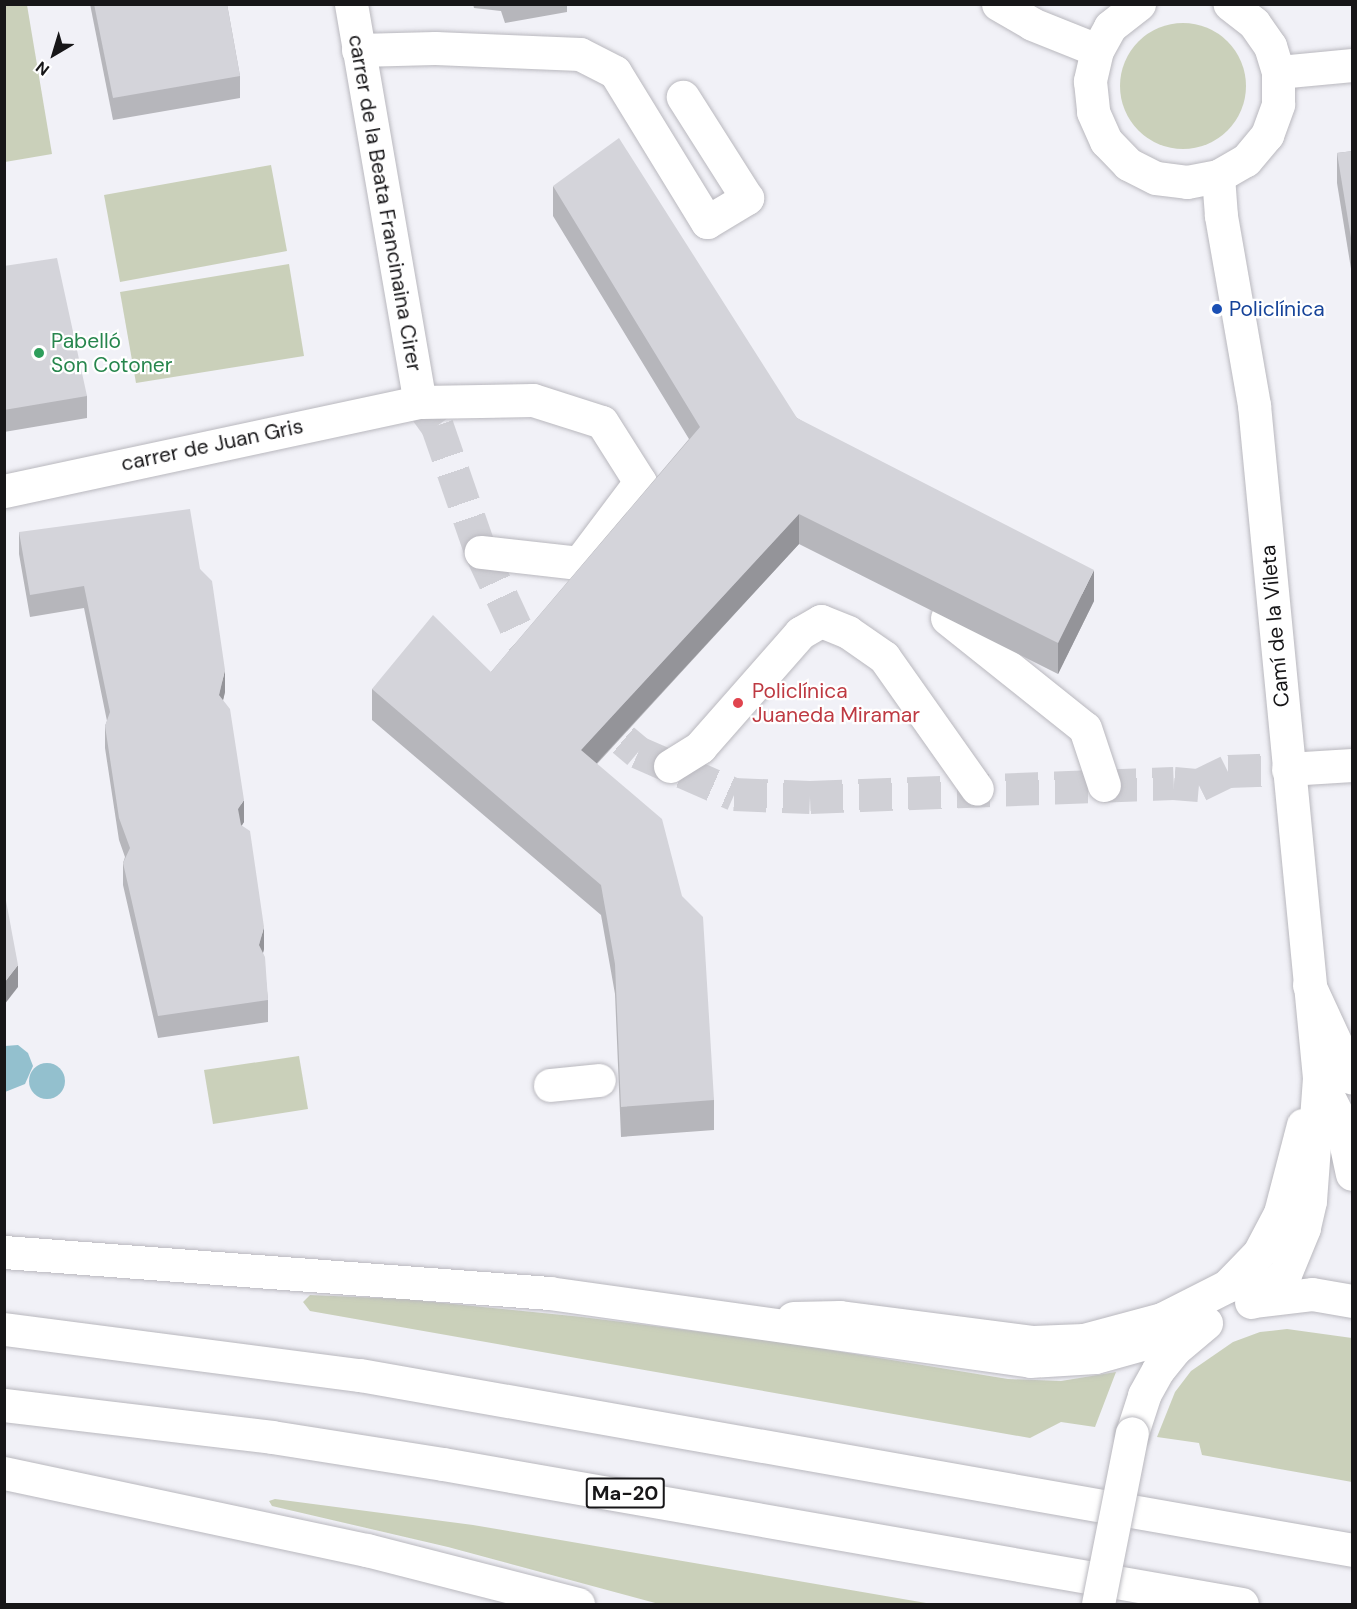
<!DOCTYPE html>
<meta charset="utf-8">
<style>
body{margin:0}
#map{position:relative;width:1357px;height:1609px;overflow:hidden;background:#f1f1f7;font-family:"DM Sans",sans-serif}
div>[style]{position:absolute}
.green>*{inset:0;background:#cad0ba}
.round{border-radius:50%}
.water>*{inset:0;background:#93c0ce}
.minor-tunnel>*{height:33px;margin-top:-16.5px;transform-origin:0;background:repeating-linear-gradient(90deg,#d0d0d6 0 33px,transparent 0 49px)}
.roads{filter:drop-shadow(0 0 2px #b9b8be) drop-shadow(0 0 2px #b9b8be)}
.minor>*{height:33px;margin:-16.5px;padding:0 16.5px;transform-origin:16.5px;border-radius:16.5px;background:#fff}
.highway>*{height:33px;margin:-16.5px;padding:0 16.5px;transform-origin:16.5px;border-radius:16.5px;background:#fff}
.bridges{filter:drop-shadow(0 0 2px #b9b8be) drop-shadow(0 0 2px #b9b8be)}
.minor-bridge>*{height:33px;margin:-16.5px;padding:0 16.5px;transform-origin:16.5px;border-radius:16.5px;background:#fff}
.wall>*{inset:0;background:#b6b6bb}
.shaded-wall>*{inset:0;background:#949499}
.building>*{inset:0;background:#d4d4da}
.dots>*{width:16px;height:16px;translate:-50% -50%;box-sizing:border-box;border:3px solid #fff;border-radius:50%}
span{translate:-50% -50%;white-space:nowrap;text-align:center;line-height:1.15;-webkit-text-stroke:4.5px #fff;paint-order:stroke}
.shield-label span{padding:2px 4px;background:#fff;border:2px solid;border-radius:4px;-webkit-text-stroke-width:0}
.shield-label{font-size:20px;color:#171618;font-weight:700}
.street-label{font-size:21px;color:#171618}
.transit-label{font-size:21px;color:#164399}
.left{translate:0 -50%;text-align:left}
.leisure-label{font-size:21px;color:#27864d}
.health-label{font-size:21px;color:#be3a42}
.frame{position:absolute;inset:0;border:6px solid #171618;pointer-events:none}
.north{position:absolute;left:24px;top:24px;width:60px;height:60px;-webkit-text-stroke:4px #fff;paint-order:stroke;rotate:218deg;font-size:16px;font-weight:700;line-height:24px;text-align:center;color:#171618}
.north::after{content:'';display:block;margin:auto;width:21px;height:27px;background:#171618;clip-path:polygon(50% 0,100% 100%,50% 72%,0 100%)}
</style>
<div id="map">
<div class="green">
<i style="clip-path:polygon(5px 4px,27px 5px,52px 154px,5px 162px)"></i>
<i class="round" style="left:1120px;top:23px;width:126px;height:126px"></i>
<i style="clip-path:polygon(271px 165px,287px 251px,120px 282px,104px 195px)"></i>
<i style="clip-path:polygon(289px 264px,304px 356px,136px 383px,120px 292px)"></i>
<i style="clip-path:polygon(299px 1056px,308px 1109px,213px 1124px,204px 1070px)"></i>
<i style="clip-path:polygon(310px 1295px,404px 1299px,582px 1317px,775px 1341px,1008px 1379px,1061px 1381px,1116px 1372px,1095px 1427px,1061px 1422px,1030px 1438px,310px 1311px,303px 1302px)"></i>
<i style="clip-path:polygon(1287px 1329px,1352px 1338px,1352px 1482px,1202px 1455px,1199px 1443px,1157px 1437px,1175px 1392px,1191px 1371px,1233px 1342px,1260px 1332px)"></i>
<i style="clip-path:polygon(275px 1499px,473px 1525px,932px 1604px,659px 1604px,448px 1547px,272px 1506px,269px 1501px)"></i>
</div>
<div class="water">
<i style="clip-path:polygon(18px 1045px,28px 1053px,33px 1066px,25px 1084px,5px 1092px,5px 1046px)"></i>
<i class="round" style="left:29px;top:1063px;width:36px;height:36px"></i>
</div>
<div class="minor-tunnel">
<i style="left:420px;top:402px;width:29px;rotate:54deg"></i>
<i style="left:437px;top:425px;width:134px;rotate:70.9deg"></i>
<i style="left:481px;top:552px;width:95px;rotate:65.1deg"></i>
<i style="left:521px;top:638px;width:44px;rotate:48.7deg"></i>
<i style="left:586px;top:708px;width:68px;rotate:40.2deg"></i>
<i style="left:638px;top:752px;width:105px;rotate:23.6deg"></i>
<i style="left:734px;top:794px;width:76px;rotate:2.3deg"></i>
<i style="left:810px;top:797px;width:364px;rotate:-2.2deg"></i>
<i style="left:1174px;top:783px;width:25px;rotate:5deg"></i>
<i style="left:1199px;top:785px;width:32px;rotate:-26deg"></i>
<i style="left:1228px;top:771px;width:60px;rotate:-1.9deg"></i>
</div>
<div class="roads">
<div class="minor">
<i style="left:351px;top:4px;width:404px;rotate:80.2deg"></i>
<i style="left:998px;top:4px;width:39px;rotate:30deg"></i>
<i style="left:1032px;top:24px;width:70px;rotate:21.8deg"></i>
<i style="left:1139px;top:4px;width:37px;rotate:142deg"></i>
<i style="left:1110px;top:27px;width:26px;rotate:119deg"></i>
<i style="left:1097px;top:50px;width:32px;rotate:103deg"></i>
<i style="left:1090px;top:81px;width:31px;rotate:84deg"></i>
<i style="left:1093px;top:112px;width:32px;rotate:66deg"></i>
<i style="left:1106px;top:141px;width:32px;rotate:46deg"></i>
<i style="left:1128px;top:164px;width:31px;rotate:27deg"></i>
<i style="left:1156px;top:178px;width:31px;rotate:7deg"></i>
<i style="left:1187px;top:182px;width:32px;rotate:-11deg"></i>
<i style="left:1218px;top:176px;width:32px;rotate:-30deg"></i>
<i style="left:1246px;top:160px;width:33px;rotate:-50deg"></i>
<i style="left:1267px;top:135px;width:33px;rotate:-70deg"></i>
<i style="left:1278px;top:104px;width:32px;rotate:-90deg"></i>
<i style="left:1278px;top:72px;width:27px;rotate:-107deg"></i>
<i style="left:1270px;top:46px;width:28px;rotate:-125deg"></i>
<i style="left:1254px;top:23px;width:31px;rotate:-142deg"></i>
<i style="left:358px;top:50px;width:77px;rotate:-1.5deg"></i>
<i style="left:435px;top:48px;width:145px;rotate:2.4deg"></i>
<i style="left:580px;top:54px;width:39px;rotate:27deg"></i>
<i style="left:615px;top:72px;width:176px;rotate:58.5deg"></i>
<i style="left:707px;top:222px;width:47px;rotate:-31deg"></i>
<i style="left:747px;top:198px;width:120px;rotate:-122.4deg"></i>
<i style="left:1278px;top:72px;width:74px;rotate:-5.4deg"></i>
<i style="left:1218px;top:176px;width:40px;rotate:85.7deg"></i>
<i style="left:1221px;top:216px;width:192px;rotate:80.1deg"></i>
<i style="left:1254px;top:405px;width:676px;rotate:84.48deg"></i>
<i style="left:1319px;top:1078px;width:123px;rotate:94.2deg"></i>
<i style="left:1310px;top:1201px;width:28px;rotate:103deg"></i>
<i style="left:1304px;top:1228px;width:50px;rotate:112.4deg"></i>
<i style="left:1285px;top:1274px;width:44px;rotate:140.5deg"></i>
<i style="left:4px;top:491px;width:425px;rotate:-12.1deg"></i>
<i style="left:420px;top:402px;width:113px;rotate:-1deg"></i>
<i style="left:533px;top:400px;width:72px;rotate:17.7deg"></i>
<i style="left:602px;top:422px;width:71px;rotate:57.7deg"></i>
<i style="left:640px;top:482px;width:101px;rotate:127deg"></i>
<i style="left:579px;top:563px;width:99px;rotate:-173.6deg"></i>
<i style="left:947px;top:618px;width:176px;rotate:38.6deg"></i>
<i style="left:1085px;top:728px;width:60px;rotate:71.6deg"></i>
<i style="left:670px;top:766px;width:36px;rotate:-32deg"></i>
<i style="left:700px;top:747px;width:152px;rotate:-48.7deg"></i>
<i style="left:800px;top:633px;width:24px;rotate:-30deg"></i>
<i style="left:821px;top:621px;width:29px;rotate:22deg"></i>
<i style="left:848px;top:632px;width:44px;rotate:34.8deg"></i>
<i style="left:884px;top:657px;width:161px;rotate:54.8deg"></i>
<i style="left:1288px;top:769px;width:64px;rotate:-3.6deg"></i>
<i style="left:1319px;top:1078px;width:49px;rotate:63.4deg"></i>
<i style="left:1341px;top:1122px;width:53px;rotate:78.1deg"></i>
<i style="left:550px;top:1085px;width:49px;rotate:-5.8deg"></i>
<i style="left:1253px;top:1301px;width:59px;rotate:-6.8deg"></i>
<i style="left:1312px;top:1294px;width:41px;rotate:9.9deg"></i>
<i style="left:793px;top:1318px;width:47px;rotate:-1.2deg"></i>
<i style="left:840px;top:1317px;width:195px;rotate:7.4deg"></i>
<i style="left:1033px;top:1342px;width:51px;rotate:-2.2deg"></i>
<i style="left:1084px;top:1340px;width:81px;rotate:-15.1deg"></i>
<i style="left:1162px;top:1319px;width:73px;rotate:-26.9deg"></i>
<i style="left:1227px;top:1286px;width:46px;rotate:-45.9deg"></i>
<i style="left:1259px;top:1253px;width:45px;rotate:-62.3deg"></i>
<i style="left:1280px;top:1213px;width:91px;rotate:-75.4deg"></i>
<i style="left:1132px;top:1433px;width:40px;rotate:-72deg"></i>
<i style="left:1144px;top:1395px;width:29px;rotate:-61deg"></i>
<i style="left:1158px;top:1370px;width:26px;rotate:-51deg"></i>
<i style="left:1174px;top:1350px;width:42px;rotate:-40.2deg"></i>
</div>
<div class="highway">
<i style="left:1309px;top:985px;width:102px;rotate:65.2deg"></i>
<i style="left:4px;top:1252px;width:547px;rotate:4.3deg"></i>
<i style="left:549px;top:1293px;width:486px;rotate:8deg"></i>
<i style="left:1030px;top:1361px;width:65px;rotate:-3.5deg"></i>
<i style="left:1095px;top:1357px;width:105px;rotate:-15.5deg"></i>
<i style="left:4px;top:1329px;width:359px;rotate:7.4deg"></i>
<i style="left:360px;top:1375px;width:1007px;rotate:10deg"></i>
<i style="left:4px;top:1405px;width:270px;rotate:6.8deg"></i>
<i style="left:272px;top:1437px;width:173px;rotate:9deg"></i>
<i style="left:443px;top:1464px;width:811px;rotate:9.94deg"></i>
<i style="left:4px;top:1473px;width:371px;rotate:12deg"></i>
<i style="left:367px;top:1550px;width:218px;rotate:14.4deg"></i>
</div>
</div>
<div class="bridges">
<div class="minor-bridge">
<i style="left:1098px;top:1604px;width:174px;rotate:-78.8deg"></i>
</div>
</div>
<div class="wall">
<i style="clip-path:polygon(90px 4px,227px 4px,240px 76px,240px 98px,113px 120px)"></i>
<i style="clip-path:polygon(473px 4px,567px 4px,567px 12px,505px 23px,501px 11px,474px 8px)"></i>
<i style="clip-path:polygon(1353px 151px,1353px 281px,1337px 183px,1337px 153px)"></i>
<i style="clip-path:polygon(553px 186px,797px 418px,1094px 601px,1058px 674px,799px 544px,597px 764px,714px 1100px,714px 1130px,621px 1137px,615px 994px,601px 915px,372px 720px,372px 689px,491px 672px,689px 439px,553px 216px)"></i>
<i style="clip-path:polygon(4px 266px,87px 396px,87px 418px,4px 432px)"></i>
<i style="clip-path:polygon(19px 532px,200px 569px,225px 692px,223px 700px,244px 822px,242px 825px,264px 949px,263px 953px,268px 1000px,268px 1022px,158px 1038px,123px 885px,123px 863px,125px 857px,119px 840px,105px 748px,105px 726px,107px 721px,84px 608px,30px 617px,19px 554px)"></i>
</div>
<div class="shaded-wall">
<i style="clip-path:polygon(799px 514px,799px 544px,581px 780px,581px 750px)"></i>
<i style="clip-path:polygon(1094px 570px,1094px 601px,1058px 674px,1058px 643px)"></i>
<i style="clip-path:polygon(225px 670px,225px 692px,219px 717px,219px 695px)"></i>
<i style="clip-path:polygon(244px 800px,244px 822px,238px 831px,238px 809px)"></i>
<i style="clip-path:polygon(264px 927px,264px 949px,259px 967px,259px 945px)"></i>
<i style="clip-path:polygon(18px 965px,18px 987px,4px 1005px,4px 983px)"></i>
</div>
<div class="building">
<i style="clip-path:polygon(94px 4px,227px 4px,240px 76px,113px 98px)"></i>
<i style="clip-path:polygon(619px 138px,797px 418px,1094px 570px,1058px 643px,799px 514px,581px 750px,662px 819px,682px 896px,703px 917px,714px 1100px,621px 1107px,615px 964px,601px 885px,372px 689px,433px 615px,491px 672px,700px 427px,553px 186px)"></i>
<i style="clip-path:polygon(1353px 151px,1353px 250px,1337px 153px)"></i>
<i style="clip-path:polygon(57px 258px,87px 396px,4px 410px,4px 266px)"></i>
<i style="clip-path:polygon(190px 509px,200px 569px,212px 581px,225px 670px,219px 695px,230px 709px,244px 800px,238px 809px,241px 825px,250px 831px,264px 927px,259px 945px,265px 957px,268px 1000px,158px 1016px,123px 863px,130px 848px,119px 818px,105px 726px,110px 712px,84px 586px,30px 595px,19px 532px)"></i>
<i style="clip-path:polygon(4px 890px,18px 965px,4px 983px)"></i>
</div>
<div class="dots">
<i style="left:1217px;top:309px;background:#1a4fb4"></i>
<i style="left:39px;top:353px;background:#2e9e5b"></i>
<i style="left:738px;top:703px;background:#e0444e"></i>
</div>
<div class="shield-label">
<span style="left:625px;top:1493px">Ma-20</span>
</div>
<div class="street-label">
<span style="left:385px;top:203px;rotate:80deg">carrer de la Beata Francinaina Cirer</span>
<span style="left:212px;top:445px;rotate:-12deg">carrer de Juan Gris</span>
<span style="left:1275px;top:626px;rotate:-95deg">Camí de la Vileta</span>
</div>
<div class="transit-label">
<span class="left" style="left:1229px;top:309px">Policlínica</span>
</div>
<div class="leisure-label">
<span class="left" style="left:51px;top:353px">Pabelló<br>Son Cotoner</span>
</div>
<div class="health-label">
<span class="left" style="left:752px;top:703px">Policlínica<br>Juaneda Miramar</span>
</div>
<div class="frame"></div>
<div class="north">N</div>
</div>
